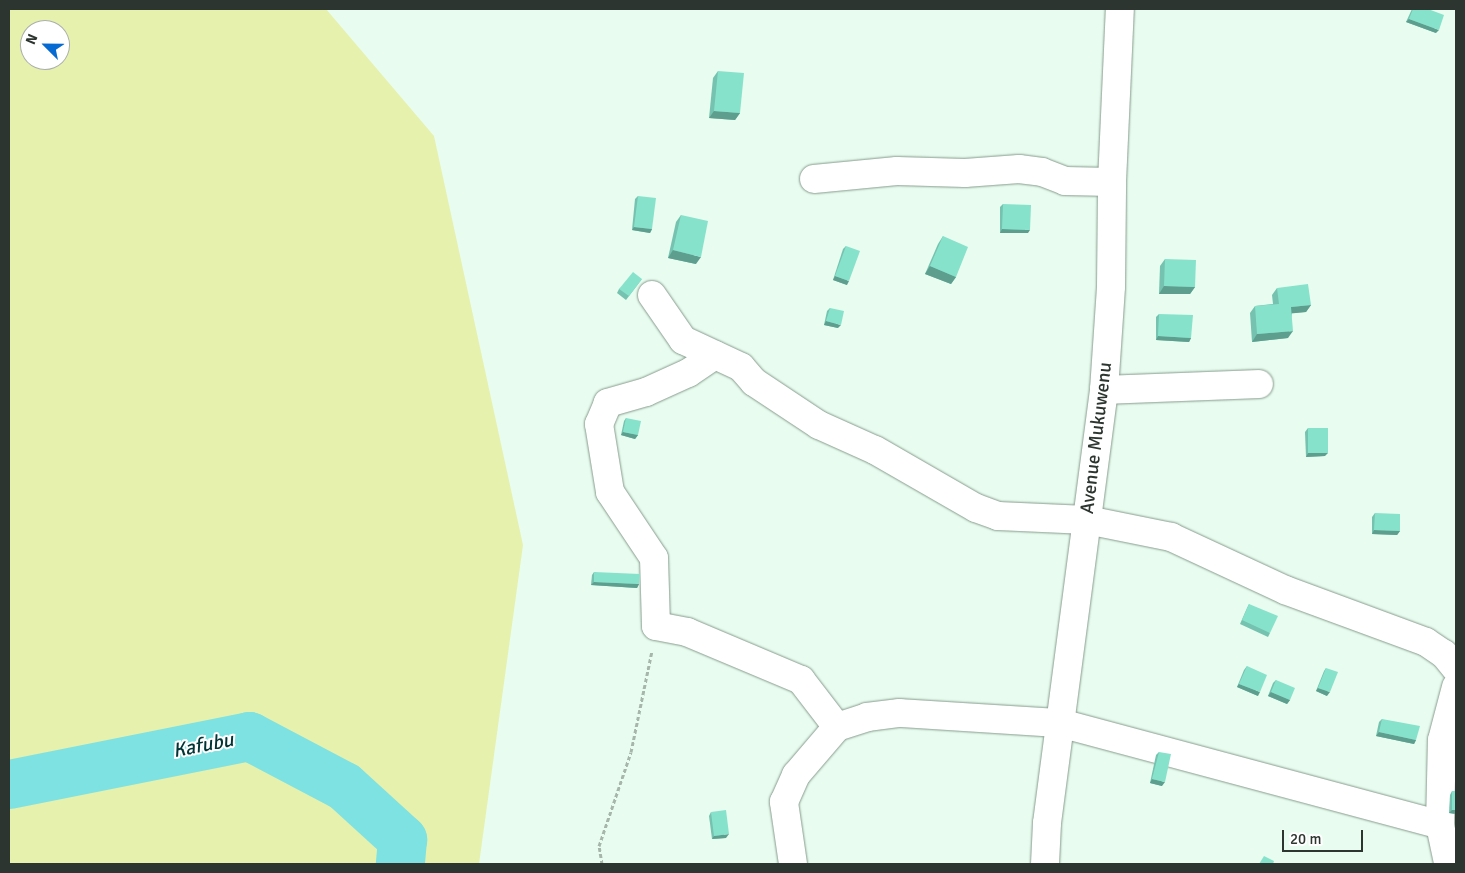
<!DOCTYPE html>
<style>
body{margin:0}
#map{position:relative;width:1465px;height:873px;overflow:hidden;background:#e8fdef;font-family:Signika,sans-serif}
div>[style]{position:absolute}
.green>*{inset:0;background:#e6f1ae}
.river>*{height:49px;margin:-24.5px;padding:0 24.5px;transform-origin:24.5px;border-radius:24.5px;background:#7ee2e2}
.path>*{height:3px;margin-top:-1.5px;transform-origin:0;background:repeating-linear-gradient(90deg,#a6b6ab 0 4px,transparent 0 6.5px)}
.roads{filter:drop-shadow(0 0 1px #879b8e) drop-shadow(0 0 1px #879b8e)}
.minor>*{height:28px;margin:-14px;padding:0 14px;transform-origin:14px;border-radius:14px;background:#fff}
.wall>*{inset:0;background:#74c2af}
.shaded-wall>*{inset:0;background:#5e9e8f}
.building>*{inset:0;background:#87e2cc}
span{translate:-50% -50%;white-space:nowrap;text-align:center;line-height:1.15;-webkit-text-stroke:4px #fff;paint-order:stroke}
.street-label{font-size:19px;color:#2c352f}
.water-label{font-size:20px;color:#013435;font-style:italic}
.frame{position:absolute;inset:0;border:10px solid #2c352f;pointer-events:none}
.north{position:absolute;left:20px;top:20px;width:50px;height:50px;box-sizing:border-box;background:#fff;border:1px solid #abaeac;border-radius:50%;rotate:293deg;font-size:14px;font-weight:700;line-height:20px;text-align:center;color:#2c352f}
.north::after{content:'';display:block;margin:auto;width:18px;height:22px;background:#056bd3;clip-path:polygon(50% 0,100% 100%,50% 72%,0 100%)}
.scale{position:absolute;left:1282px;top:830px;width:81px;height:22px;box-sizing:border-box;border:2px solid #2c352f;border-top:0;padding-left:6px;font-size:15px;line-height:18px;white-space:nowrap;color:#2c352f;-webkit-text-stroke:4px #fff;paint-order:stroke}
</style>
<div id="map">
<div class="green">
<i style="clip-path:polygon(evenodd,9px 9px,326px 9px,434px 136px,523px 545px,479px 864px,9px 864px,9px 9px,30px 30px,60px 30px,60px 60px,30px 60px,30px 30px)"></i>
</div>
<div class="river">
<i style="left:9px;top:784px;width:245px;rotate:-11.3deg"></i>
<i style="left:249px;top:736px;width:107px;rotate:27.8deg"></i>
<i style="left:344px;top:786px;width:79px;rotate:42.4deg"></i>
<i style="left:402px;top:839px;width:25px;rotate:95deg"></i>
</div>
<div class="path">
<i style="left:602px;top:864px;width:18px;rotate:-99deg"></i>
<i style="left:599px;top:846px;width:99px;rotate:-71.2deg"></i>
<i style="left:631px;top:752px;width:103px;rotate:-78.3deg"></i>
</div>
<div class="roads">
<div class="minor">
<i style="left:814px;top:179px;width:83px;rotate:-5.5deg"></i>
<i style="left:897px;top:171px;width:68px;rotate:1.7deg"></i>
<i style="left:965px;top:173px;width:54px;rotate:-4.2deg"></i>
<i style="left:1019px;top:169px;width:23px;rotate:7deg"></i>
<i style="left:1042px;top:172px;width:25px;rotate:21deg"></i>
<i style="left:1065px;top:181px;width:47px;rotate:1.2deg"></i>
<i style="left:652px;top:295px;width:55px;rotate:55.4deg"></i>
<i style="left:683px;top:340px;width:64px;rotate:25deg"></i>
<i style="left:741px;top:367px;width:20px;rotate:49deg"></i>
<i style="left:754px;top:382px;width:78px;rotate:33.5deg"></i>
<i style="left:819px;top:425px;width:61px;rotate:24.1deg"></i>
<i style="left:875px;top:450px;width:116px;rotate:29.9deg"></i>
<i style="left:976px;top:508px;width:23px;rotate:20deg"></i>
<i style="left:998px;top:516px;width:89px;rotate:2.6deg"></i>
<i style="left:1087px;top:520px;width:86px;rotate:11.4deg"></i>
<i style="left:1171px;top:537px;width:126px;rotate:24.9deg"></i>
<i style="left:1285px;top:590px;width:150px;rotate:20.2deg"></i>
<i style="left:1426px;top:642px;width:22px;rotate:34deg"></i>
<i style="left:1444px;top:654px;width:19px;rotate:51deg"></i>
<i style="left:715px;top:355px;width:32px;rotate:146deg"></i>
<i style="left:688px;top:373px;width:46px;rotate:155.7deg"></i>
<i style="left:646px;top:392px;width:40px;rotate:164deg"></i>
<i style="left:608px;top:403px;width:23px;rotate:113deg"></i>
<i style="left:599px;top:424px;width:69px;rotate:80.8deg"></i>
<i style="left:610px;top:492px;width:79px;rotate:56.3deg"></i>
<i style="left:654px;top:558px;width:68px;rotate:88.3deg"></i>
<i style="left:656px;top:626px;width:32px;rotate:11deg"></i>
<i style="left:687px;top:632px;width:124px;rotate:22.8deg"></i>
<i style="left:801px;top:680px;width:59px;rotate:52.5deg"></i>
<i style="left:1104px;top:390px;width:155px;rotate:-2.2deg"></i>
<i style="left:1440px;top:825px;width:85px;rotate:-88.7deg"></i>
<i style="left:1442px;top:740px;width:55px;rotate:-75.2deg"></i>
<i style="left:793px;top:864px;width:63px;rotate:-98.3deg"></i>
<i style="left:784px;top:802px;width:30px;rotate:-66deg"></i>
<i style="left:796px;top:775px;width:63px;rotate:-49.5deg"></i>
<i style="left:837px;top:727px;width:32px;rotate:-18deg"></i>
<i style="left:867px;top:717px;width:33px;rotate:-7deg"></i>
<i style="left:900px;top:713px;width:160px;rotate:3.6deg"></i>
<i style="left:1060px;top:723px;width:393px;rotate:15deg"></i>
<i style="left:1440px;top:825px;width:40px;rotate:78deg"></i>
<i style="left:1045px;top:864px;width:41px;rotate:-87.2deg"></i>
<i style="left:1047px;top:823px;width:437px;rotate:-82.5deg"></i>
<i style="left:1104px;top:390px;width:104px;rotate:-86.1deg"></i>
<i style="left:1111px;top:286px;width:104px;rotate:-89.4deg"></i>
<i style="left:1112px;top:182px;width:173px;rotate:-87.4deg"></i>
</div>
</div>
<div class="wall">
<i style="clip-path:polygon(1412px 9px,1428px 9px,1436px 33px,1406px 22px)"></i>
<i style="clip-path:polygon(718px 71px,740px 113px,735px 120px,709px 118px,713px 78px)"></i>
<i style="clip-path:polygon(638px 196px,652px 229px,650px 233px,632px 230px,635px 199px)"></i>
<i style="clip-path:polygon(1003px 204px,1028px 233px,1000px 233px,1000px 207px)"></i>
<i style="clip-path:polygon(681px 215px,696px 264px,668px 258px,676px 222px)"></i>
<i style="clip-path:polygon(943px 236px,956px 277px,951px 284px,925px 274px,938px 244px)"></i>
<i style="clip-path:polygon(846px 246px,847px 285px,833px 280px,843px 249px)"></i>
<i style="clip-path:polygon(1165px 259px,1195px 287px,1190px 294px,1159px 294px,1160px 266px)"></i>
<i style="clip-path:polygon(642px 279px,626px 300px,617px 293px,619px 289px)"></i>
<i style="clip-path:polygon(1277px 288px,1311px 305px,1306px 312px,1292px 313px,1288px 338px,1252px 342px,1250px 313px,1255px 306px,1273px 304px,1272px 295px)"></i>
<i style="clip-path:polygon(830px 308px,838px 328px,824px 325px,827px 311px)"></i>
<i style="clip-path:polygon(1159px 314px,1191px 338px,1189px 342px,1156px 340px,1156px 317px)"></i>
<i style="clip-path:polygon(626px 418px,638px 435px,635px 439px,621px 435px,624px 421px)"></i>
<i style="clip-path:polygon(1308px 428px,1325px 456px,1306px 457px,1305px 432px)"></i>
<i style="clip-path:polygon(1375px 513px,1400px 531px,1397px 535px,1372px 534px,1372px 517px)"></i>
<i style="clip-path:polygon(594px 572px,639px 584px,637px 588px,591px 585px,592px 575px)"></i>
<i style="clip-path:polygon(1249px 604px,1270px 633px,1268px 637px,1240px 624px,1247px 608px)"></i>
<i style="clip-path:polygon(1247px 666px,1258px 696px,1237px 687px,1244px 670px)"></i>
<i style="clip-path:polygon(1326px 668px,1327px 696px,1316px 691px,1324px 671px)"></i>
<i style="clip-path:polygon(1276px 680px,1290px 700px,1287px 704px,1268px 696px,1273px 683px)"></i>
<i style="clip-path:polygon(1382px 719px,1416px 740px,1414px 744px,1376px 736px,1379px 722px)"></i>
<i style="clip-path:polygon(1159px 752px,1162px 786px,1150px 783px,1156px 755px)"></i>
<i style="clip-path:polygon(1452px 791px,1456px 814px,1449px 813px,1450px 795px)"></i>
<i style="clip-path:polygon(711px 812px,726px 838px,712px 839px,709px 816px)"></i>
</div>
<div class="shaded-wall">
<i style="clip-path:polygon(1409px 19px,1439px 30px,1436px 33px,1406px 22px)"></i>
<i style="clip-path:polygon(714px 111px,740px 113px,735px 120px,709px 118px)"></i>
<i style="clip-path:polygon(634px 227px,652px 229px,650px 233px,632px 230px)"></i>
<i style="clip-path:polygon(1002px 229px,1030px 230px,1028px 233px,1000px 233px)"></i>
<i style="clip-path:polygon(673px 250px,701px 257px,696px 264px,668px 258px)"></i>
<i style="clip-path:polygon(930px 266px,956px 277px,951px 284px,925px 274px)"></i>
<i style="clip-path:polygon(835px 276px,849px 281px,847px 285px,833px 280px)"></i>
<i style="clip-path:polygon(1164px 286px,1195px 287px,1190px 294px,1159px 294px)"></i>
<i style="clip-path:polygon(1311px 305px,1306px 312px,1286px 314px,1291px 307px)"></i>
<i style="clip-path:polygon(826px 321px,841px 325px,838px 328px,824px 325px)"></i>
<i style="clip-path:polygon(1293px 331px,1288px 338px,1252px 342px,1257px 334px)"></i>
<i style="clip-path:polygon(1158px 336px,1191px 338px,1189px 342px,1156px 340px)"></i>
<i style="clip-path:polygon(623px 432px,638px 435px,635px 439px,621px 435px)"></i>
<i style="clip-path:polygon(1308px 453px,1328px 453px,1325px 456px,1306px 457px)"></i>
<i style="clip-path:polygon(1374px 530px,1400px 531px,1397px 535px,1372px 534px)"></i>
<i style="clip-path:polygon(594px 582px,639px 584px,637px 588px,591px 585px)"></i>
<i style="clip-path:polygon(1239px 684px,1260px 692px,1258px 696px,1237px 687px)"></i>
<i style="clip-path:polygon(1318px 688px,1330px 692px,1327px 696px,1316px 691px)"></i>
<i style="clip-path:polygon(1271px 692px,1290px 700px,1287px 704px,1268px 696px)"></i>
<i style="clip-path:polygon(1379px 732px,1416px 740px,1414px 744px,1376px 736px)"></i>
<i style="clip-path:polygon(1152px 779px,1165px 782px,1162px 786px,1150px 783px)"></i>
<i style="clip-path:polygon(1452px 810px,1456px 810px,1456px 814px,1449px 813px)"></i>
<i style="clip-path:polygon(729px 834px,726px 838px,712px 839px,714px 836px)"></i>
</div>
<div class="building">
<i style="clip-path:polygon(1413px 9px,1428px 9px,1444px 15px,1439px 30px,1409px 19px)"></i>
<i style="clip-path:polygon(718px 71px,744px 73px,740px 113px,714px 111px)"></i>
<i style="clip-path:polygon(638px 196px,656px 198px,652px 229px,634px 227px)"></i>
<i style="clip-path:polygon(1003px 204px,1031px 205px,1030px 230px,1002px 229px)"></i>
<i style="clip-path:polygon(681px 215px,708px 221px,701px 257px,673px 250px)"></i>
<i style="clip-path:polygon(943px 236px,968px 247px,956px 277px,930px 266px)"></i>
<i style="clip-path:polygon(846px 246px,860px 251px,849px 281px,835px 276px)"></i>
<i style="clip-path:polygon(1165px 259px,1196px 260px,1195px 287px,1164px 286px)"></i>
<i style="clip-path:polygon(633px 272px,642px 279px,629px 296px,619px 289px)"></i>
<i style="clip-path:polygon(1308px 284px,1311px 305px,1291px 307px,1293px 331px,1257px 334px,1255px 306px,1279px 304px,1277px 288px)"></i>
<i style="clip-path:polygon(830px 308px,844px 311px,841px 325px,826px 321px)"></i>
<i style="clip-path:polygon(1159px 314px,1193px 315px,1191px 338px,1158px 336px)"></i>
<i style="clip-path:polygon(626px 418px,641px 421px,638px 435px,623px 432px)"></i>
<i style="clip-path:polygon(1308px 428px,1328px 428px,1328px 453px,1308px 453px)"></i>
<i style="clip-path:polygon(1375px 513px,1400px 514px,1400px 531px,1374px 530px)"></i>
<i style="clip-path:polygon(594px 572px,640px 574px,639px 584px,594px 582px)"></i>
<i style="clip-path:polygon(1249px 604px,1278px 616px,1270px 633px,1242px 620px)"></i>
<i style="clip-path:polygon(1247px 666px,1267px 675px,1260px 692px,1239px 684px)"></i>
<i style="clip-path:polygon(1326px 668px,1338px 672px,1330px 692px,1318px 688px)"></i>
<i style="clip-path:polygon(1276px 680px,1295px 688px,1290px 700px,1271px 692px)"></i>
<i style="clip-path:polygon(1382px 719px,1420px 726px,1416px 740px,1379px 732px)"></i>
<i style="clip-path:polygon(1159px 752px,1171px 754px,1165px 782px,1152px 779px)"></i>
<i style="clip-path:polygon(1452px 791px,1456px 791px,1456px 810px,1452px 810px)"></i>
<i style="clip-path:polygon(726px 810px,729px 834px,714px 836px,711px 812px)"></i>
<i style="clip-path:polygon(1264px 856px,1274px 861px,1273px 864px,1259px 864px)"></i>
</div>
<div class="street-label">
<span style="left:1097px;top:438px;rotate:-83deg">Avenue Mukuwenu</span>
</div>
<div class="water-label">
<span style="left:203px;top:745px;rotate:-11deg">Kafubu</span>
</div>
<div class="frame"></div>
<div class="north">N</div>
<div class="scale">20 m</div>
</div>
